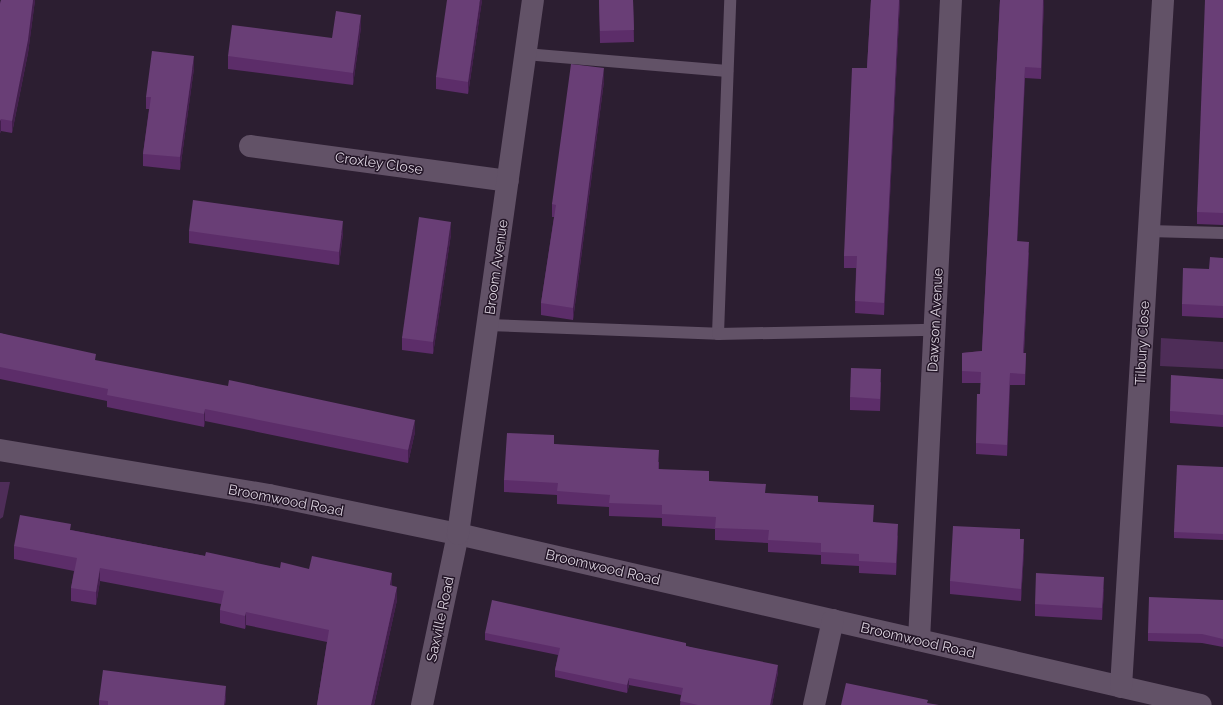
<!DOCTYPE html>
<style>
body{margin:0}
#map{position:relative;width:1223px;height:705px;overflow:hidden;background:#2c1e31;font-family:Raleway,sans-serif}
div>[style]{position:absolute}
.green>*{inset:0;background:#4e2d58}
.service>*{height:12px;margin:-6px;padding:0 6px;transform-origin:6px;border-radius:6px;background:#625267}
.minor>*{height:22px;margin:-11px;padding:0 11px;transform-origin:11px;border-radius:11px;background:#625267}
.wall>*{inset:0;background:#5c2d69}
.shaded-wall>*{inset:0;background:#431f4d}
.building>*{inset:0;background:#693e76}
span{translate:-50% -50%;white-space:nowrap;text-align:center;line-height:1.15;-webkit-text-stroke:3px #231527;paint-order:stroke}
.street-label{font-size:14px;color:#dcd3df}
</style>
<div id="map">
<div class="green">
<i style="clip-path:polygon(1161px 338px,1223px 342px,1223px 369px,1160px 366px)"></i>
<i style="clip-path:polygon(0 482px,10px 482px,3px 517px,0 519px)"></i>
</div>
<div class="service">
<i style="left:525px;top:54px;width:203px;rotate:4.8deg"></i>
<i style="left:1149px;top:231px;width:74px;rotate:1.5deg"></i>
<i style="left:488px;top:325px;width:230px;rotate:2.2deg"></i>
<i style="left:718px;top:334px;width:334px;rotate:-87.9deg"></i>
<i style="left:718px;top:334px;width:216px;rotate:-1.1deg"></i>
</div>
<div class="minor">
<i style="left:250px;top:146px;width:260px;rotate:7.7deg"></i>
<i style="left:0;top:450px;width:273px;rotate:9.5deg"></i>
<i style="left:269px;top:495px;width:193px;rotate:11.7deg"></i>
<i style="left:458px;top:534px;width:762px;rotate:12.96deg"></i>
<i style="left:919px;top:640px;width:641px;rotate:-87.14deg"></i>
<i style="left:1121px;top:687px;width:688px;rotate:-86.5deg"></i>
<i style="left:422px;top:705px;width:175px;rotate:-78.1deg"></i>
<i style="left:458px;top:534px;width:539px;rotate:-82.01deg"></i>
<i style="left:814px;top:705px;width:87px;rotate:-77.4deg"></i>
</div>
<div class="wall">
<i style="clip-path:polygon(1px 0,35px 0,28px 53px,12px 133px,1px 131px,0 133px,0 4px)"></i>
<i style="clip-path:polygon(482px 0,468px 94px,436px 89px,436px 77px)"></i>
<i style="clip-path:polygon(599px 0,633px 0,634px 42px,600px 43px)"></i>
<i style="clip-path:polygon(871px 0,900px 0,884px 315px,855px 313px,856px 268px,844px 268px,844px 256px,867px 68px)"></i>
<i style="clip-path:polygon(1000px 0,1044px 0,1041px 79px,1025px 78px,1017px 241px,1029px 253px,1024px 353px,1026px 353px,1025px 385px,1010px 385px,1007px 456px,976px 454px,976px 443px,980px 394px,981px 383px,962px 383px,962px 353px,982px 351px)"></i>
<i style="clip-path:polygon(1223px 0,1223px 225px,1197px 224px,1197px 212px)"></i>
<i style="clip-path:polygon(361px 27px,353px 85px,228px 69px,228px 56px,332px 38px)"></i>
<i style="clip-path:polygon(194px 68px,180px 170px,143px 166px,143px 154px,149px 109px,146px 109px,146px 97px)"></i>
<i style="clip-path:polygon(604px 81px,573px 320px,541px 315px,541px 303px,554px 217px,552px 217px,552px 204px)"></i>
<i style="clip-path:polygon(189px 231px,343px 233px,339px 265px,189px 243px)"></i>
<i style="clip-path:polygon(451px 234px,433px 354px,402px 350px,402px 338px)"></i>
<i style="clip-path:polygon(1223px 258px,1223px 318px,1182px 316px,1182px 304px,1209px 269px)"></i>
<i style="clip-path:polygon(0 333px,96px 361px,415px 432px,408px 463px,205px 421px,204px 427px,107px 407px,107px 401px,0 379px)"></i>
<i style="clip-path:polygon(1223px 379px,1223px 427px,1170px 423px,1170px 411px)"></i>
<i style="clip-path:polygon(881px 382px,880px 411px,850px 410px,850px 397px)"></i>
<i style="clip-path:polygon(554px 444px,659px 462px,659px 469px,709px 481px,766px 493px,818px 502px,874px 522px,898px 536px,896px 575px,859px 573px,859px 566px,821px 564px,821px 555px,768px 552px,768px 543px,715px 540px,715px 529px,662px 526px,662px 518px,609px 516px,609px 507px,557px 504px,557px 495px,504px 492px,504px 480px)"></i>
<i style="clip-path:polygon(1223px 467px,1223px 540px,1174px 538px,1174px 532px)"></i>
<i style="clip-path:polygon(71px 530px,205px 556px,280px 568px,309px 569px,392px 586px,397px 600px,374px 705px,317px 705px,327px 642px,246px 625px,245px 629px,220px 623px,220px 610px,221px 604px,100px 581px,96px 605px,71px 601px,71px 588px,74px 571px,14px 559px,14px 546px)"></i>
<i style="clip-path:polygon(1020px 539px,1024px 551px,1021px 601px,950px 594px,950px 581px)"></i>
<i style="clip-path:polygon(1104px 589px,1102px 620px,1035px 616px,1035px 604px)"></i>
<i style="clip-path:polygon(1223px 600px,1223px 647px,1202px 643px,1148px 641px,1148px 633px)"></i>
<i style="clip-path:polygon(485px 633px,686px 646px,778px 672px,772px 705px,680px 705px,681px 695px,629px 685px,627px 693px,555px 677px,555px 670px,558px 655px,485px 640px)"></i>
<i style="clip-path:polygon(226px 697px,225px 705px,99px 705px,99px 700px)"></i>
</div>
<div class="shaded-wall">
<i style="clip-path:polygon(33px 0,35px 0,28px 53px,12px 133px,12px 121px)"></i>
<i style="clip-path:polygon(480px 0,482px 0,468px 94px,468px 82px)"></i>
<i style="clip-path:polygon(899px 0,900px 0,884px 315px,884px 303px)"></i>
<i style="clip-path:polygon(1043px 0,1044px 0,1041px 79px,1041px 68px)"></i>
<i style="clip-path:polygon(361px 15px,361px 27px,353px 85px,353px 73px)"></i>
<i style="clip-path:polygon(194px 56px,194px 68px,180px 170px,180px 157px)"></i>
<i style="clip-path:polygon(1025px 67px,1025px 78px,1017px 253px,1017px 241px)"></i>
<i style="clip-path:polygon(604px 68px,604px 81px,573px 320px,573px 308px)"></i>
<i style="clip-path:polygon(1px 119px,1px 131px,0 133px,0 121px)"></i>
<i style="clip-path:polygon(343px 221px,343px 233px,339px 265px,339px 252px)"></i>
<i style="clip-path:polygon(451px 222px,451px 234px,433px 354px,433px 342px)"></i>
<i style="clip-path:polygon(1029px 242px,1029px 253px,1023px 364px,1023px 353px)"></i>
<i style="clip-path:polygon(1010px 373px,1010px 385px,1007px 456px,1007px 445px)"></i>
<i style="clip-path:polygon(205px 409px,205px 421px,204px 427px,204px 414px)"></i>
<i style="clip-path:polygon(415px 420px,415px 432px,408px 463px,408px 450px)"></i>
<i style="clip-path:polygon(898px 524px,898px 536px,896px 575px,896px 563px)"></i>
<i style="clip-path:polygon(1024px 539px,1024px 551px,1021px 601px,1021px 589px)"></i>
<i style="clip-path:polygon(100px 568px,100px 581px,96px 605px,96px 592px)"></i>
<i style="clip-path:polygon(392px 573px,392px 586px,390px 585px)"></i>
<i style="clip-path:polygon(1104px 577px,1104px 589px,1102px 620px,1102px 608px)"></i>
<i style="clip-path:polygon(397px 587px,397px 600px,374px 705px,371px 705px)"></i>
<i style="clip-path:polygon(246px 612px,246px 625px,245px 629px,245px 616px)"></i>
<i style="clip-path:polygon(778px 665px,778px 672px,772px 705px,770px 705px)"></i>
<i style="clip-path:polygon(629px 678px,629px 685px,627px 693px,627px 685px)"></i>
<i style="clip-path:polygon(226px 686px,226px 697px,225px 705px,224px 705px)"></i>
</div>
<div class="building">
<i style="clip-path:polygon(1px 0,33px 0,28px 40px,12px 121px,1px 119px,0 121px,0 4px)"></i>
<i style="clip-path:polygon(447px 0,480px 0,468px 82px,436px 77px)"></i>
<i style="clip-path:polygon(599px 0,633px 0,634px 30px,600px 31px)"></i>
<i style="clip-path:polygon(871px 0,899px 0,884px 303px,855px 301px,857px 256px,844px 256px,852px 68px,867px 68px)"></i>
<i style="clip-path:polygon(1000px 0,1043px 0,1041px 68px,1025px 67px,1017px 241px,1029px 242px,1023px 353px,1026px 353px,1025px 374px,1010px 373px,1007px 445px,976px 443px,977px 394px,980px 394px,981px 372px,962px 371px,962px 353px,982px 351px)"></i>
<i style="clip-path:polygon(1205px 0,1223px 0,1223px 213px,1197px 212px)"></i>
<i style="clip-path:polygon(336px 11px,361px 15px,353px 73px,228px 56px,232px 25px,332px 38px)"></i>
<i style="clip-path:polygon(152px 51px,194px 56px,180px 157px,143px 154px,151px 97px,146px 97px)"></i>
<i style="clip-path:polygon(571px 64px,604px 68px,573px 308px,541px 303px,556px 205px,552px 204px)"></i>
<i style="clip-path:polygon(193px 200px,343px 221px,339px 252px,189px 231px)"></i>
<i style="clip-path:polygon(419px 217px,451px 222px,433px 342px,402px 338px)"></i>
<i style="clip-path:polygon(1210px 257px,1223px 258px,1223px 306px,1182px 304px,1183px 268px,1209px 269px)"></i>
<i style="clip-path:polygon(0 333px,96px 354px,95px 360px,228px 386px,229px 380px,415px 420px,408px 450px,205px 409px,204px 414px,107px 395px,108px 389px,0 367px)"></i>
<i style="clip-path:polygon(851px 368px,881px 369px,880px 399px,850px 397px)"></i>
<i style="clip-path:polygon(1171px 375px,1223px 379px,1223px 415px,1170px 411px)"></i>
<i style="clip-path:polygon(507px 433px,554px 435px,554px 444px,659px 450px,658px 469px,709px 471px,709px 481px,766px 484px,765px 493px,818px 496px,818px 502px,874px 505px,873px 522px,898px 524px,896px 563px,859px 561px,859px 554px,821px 552px,821px 543px,768px 540px,769px 530px,715px 528px,716px 517px,662px 514px,662px 505px,609px 503px,610px 495px,557px 491px,558px 483px,504px 480px)"></i>
<i style="clip-path:polygon(1177px 465px,1223px 467px,1223px 534px,1174px 532px)"></i>
<i style="clip-path:polygon(20px 515px,71px 524px,70px 530px,205px 556px,206px 552px,280px 568px,281px 562px,309px 569px,312px 556px,392px 573px,390px 585px,397px 587px,371px 705px,317px 705px,329px 630px,246px 612px,245px 616px,220px 610px,224px 591px,100px 568px,96px 592px,71px 588px,77px 558px,14px 546px)"></i>
<i style="clip-path:polygon(953px 526px,1020px 529px,1020px 539px,1024px 539px,1021px 589px,950px 581px)"></i>
<i style="clip-path:polygon(1036px 573px,1104px 577px,1102px 608px,1035px 604px)"></i>
<i style="clip-path:polygon(1149px 597px,1223px 600px,1223px 639px,1202px 634px,1148px 633px)"></i>
<i style="clip-path:polygon(492px 600px,686px 643px,686px 646px,778px 665px,770px 705px,698px 705px,680px 701px,683px 688px,629px 678px,627px 685px,555px 670px,560px 648px,485px 633px)"></i>
<i style="clip-path:polygon(103px 670px,226px 686px,224px 705px,108px 705px,108px 701px,99px 700px)"></i>
<i style="clip-path:polygon(846px 683px,928px 700px,927px 703px,939px 705px,841px 705px)"></i>
</div>
<div class="street-label">
<span style="left:379px;top:163px;rotate:8deg">Croxley Close</span>
<span style="left:496px;top:267px;rotate:-82deg">Broom Avenue</span>
<span style="left:935px;top:320px;rotate:-87deg">Dawson Avenue</span>
<span style="left:1142px;top:343px;rotate:-87deg">Tilbury Close</span>
<span style="left:286px;top:500px;rotate:11deg">Broomwood Road</span>
<span style="left:603px;top:567px;rotate:13deg">Broomwood Road</span>
<span style="left:440px;top:619px;rotate:-78deg">Saxville Road</span>
<span style="left:918px;top:640px;rotate:13deg">Broomwood Road</span>
</div>
</div>
